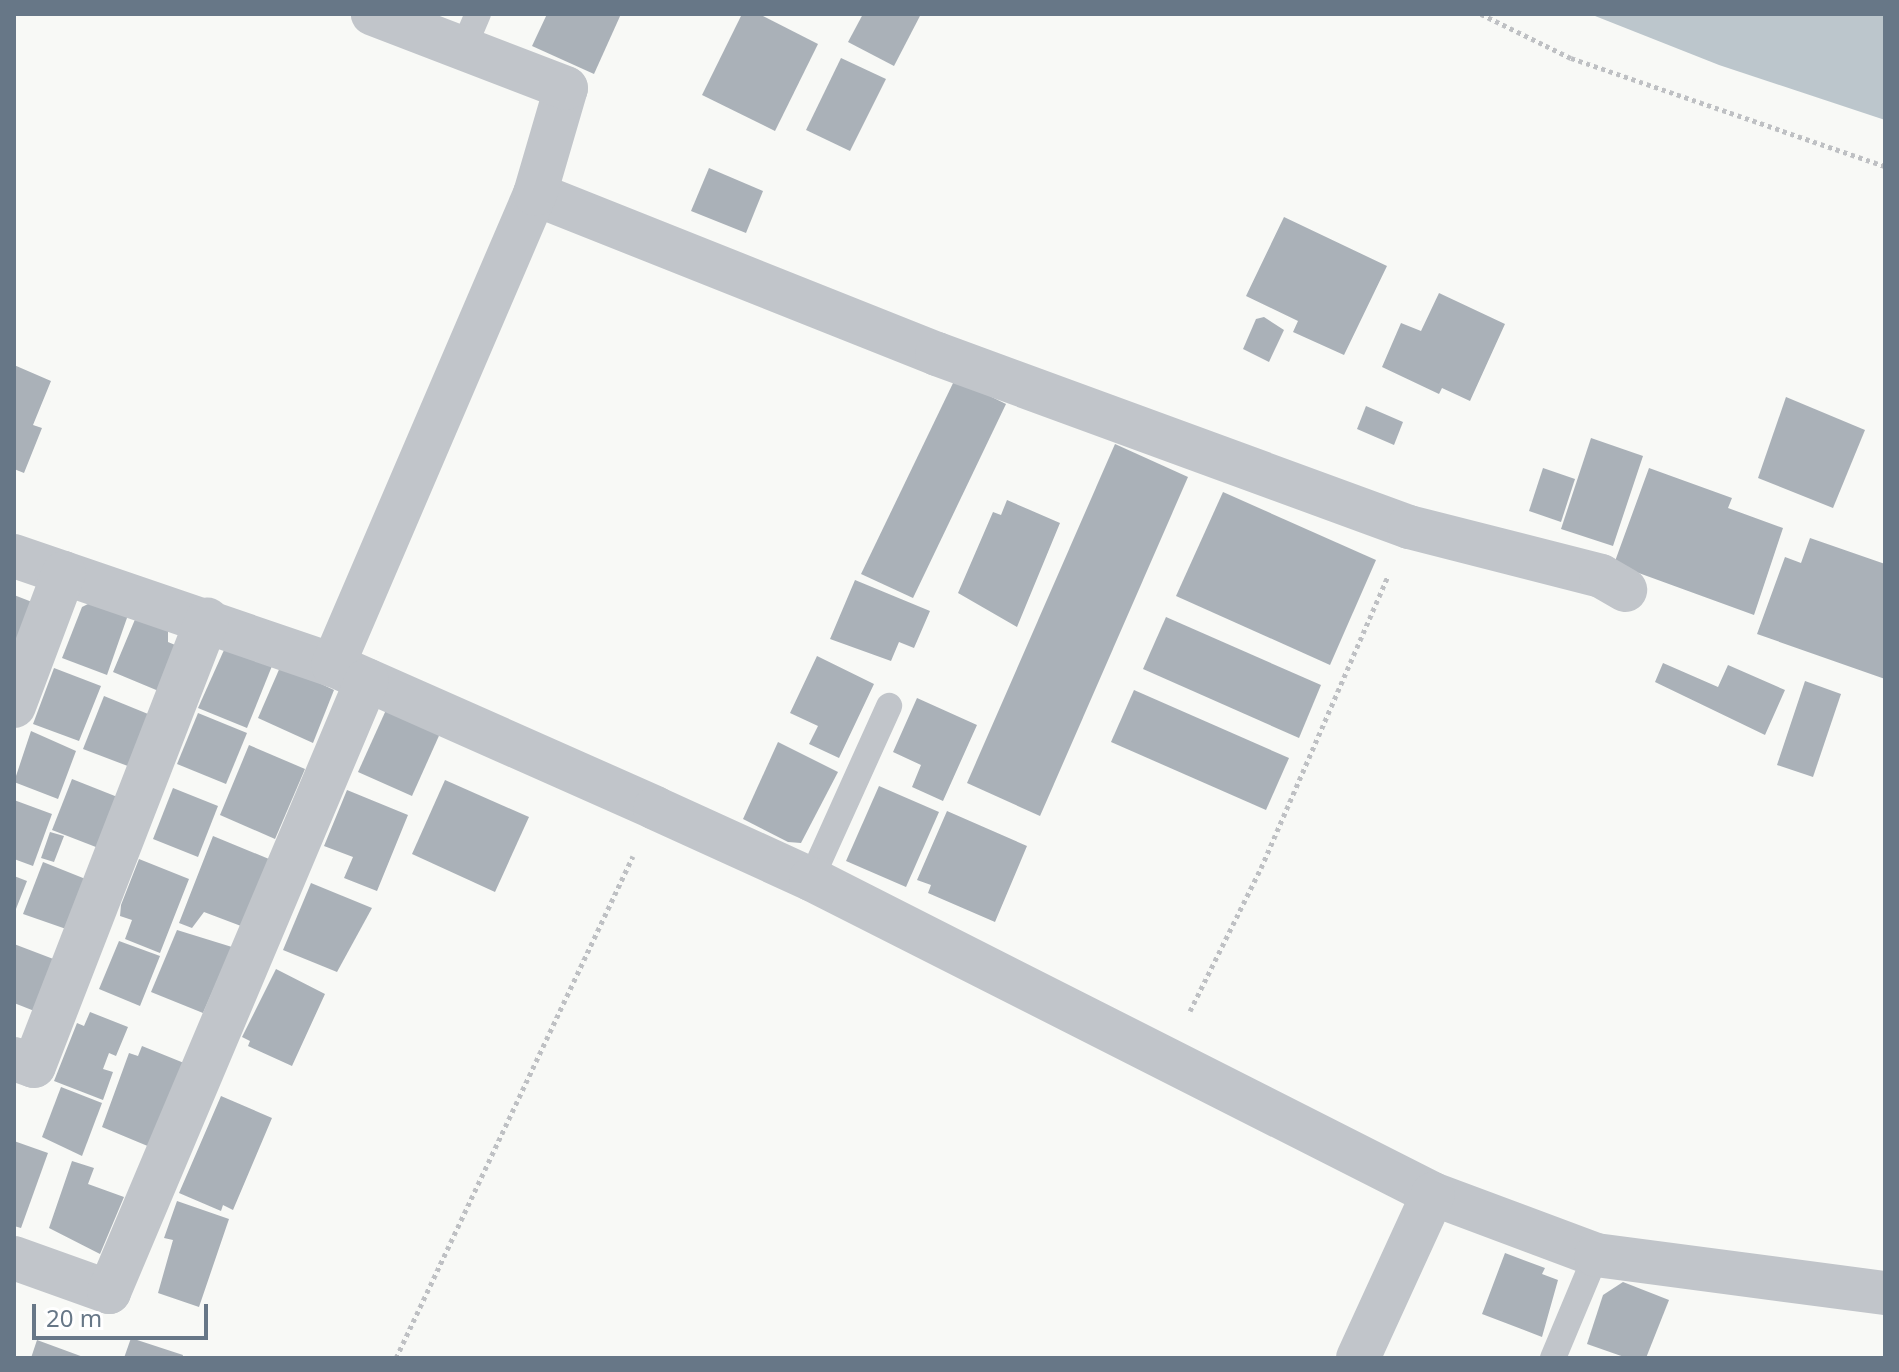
<!DOCTYPE html>
<style>
body{margin:0}
#map{position:relative;width:1899px;height:1372px;overflow:hidden;background:#f8f9f6;font-family:"Noto Sans",sans-serif}
div>[style]{position:absolute}
.water>*{inset:0;background:#bcc6cc}
.building>*{inset:0;background:#aab1b8}
.path>*{height:5px;margin-top:-2.5px;transform-origin:0;background:repeating-linear-gradient(90deg,#bec0c3 0 4px,transparent 0 8px)}
.lane>*{height:26px;margin:-13px;padding:0 13px;transform-origin:13px;border-radius:13px;background:#c1c5ca}
.street>*{height:44px;margin:-22px;padding:0 22px;transform-origin:22px;border-radius:22px;background:#c1c5ca}
span{translate:-50% -50%;white-space:nowrap;text-align:center;line-height:1.15;-webkit-text-stroke:8px #fff;paint-order:stroke}
.frame{position:absolute;inset:0;border:16px solid #677787;pointer-events:none}
.scale{position:absolute;left:32px;top:1304px;width:176px;height:36px;box-sizing:border-box;border:4px solid #677787;border-top:0;padding-left:10px;font-size:24px;line-height:28px;white-space:nowrap;color:#677787;-webkit-text-stroke:6px #fff;paint-order:stroke}
</style>
<div id="map">
<div class="water">
<i style="clip-path:polygon(1590px 14px,1885px 14px,1885px 120px,1719px 65px)"></i>
</div>
<div class="building">
<i style="clip-path:polygon(547px 14px,621px 14px,594px 74px,532px 46px)"></i>
<i style="clip-path:polygon(742px 14px,759px 14px,818px 44px,775px 131px,702px 95px)"></i>
<i style="clip-path:polygon(863px 14px,921px 14px,894px 66px,848px 42px)"></i>
<i style="clip-path:polygon(841px 58px,886px 79px,850px 151px,806px 130px)"></i>
<i style="clip-path:polygon(709px 168px,763px 191px,746px 233px,691px 211px)"></i>
<i style="clip-path:polygon(1284px 217px,1387px 266px,1344px 355px,1293px 332px,1298px 321px,1246px 296px)"></i>
<i style="clip-path:polygon(1439px 293px,1505px 324px,1470px 401px,1442px 388px,1439px 394px,1382px 367px,1401px 323px,1421px 331px)"></i>
<i style="clip-path:polygon(1264px 317px,1284px 330px,1269px 362px,1243px 349px,1256px 319px)"></i>
<i style="clip-path:polygon(14px 365px,51px 381px,33px 425px,42px 428px,24px 473px,14px 469px)"></i>
<i style="clip-path:polygon(955px 379px,1006px 404px,913px 598px,861px 574px)"></i>
<i style="clip-path:polygon(1786px 397px,1865px 430px,1833px 508px,1758px 478px)"></i>
<i style="clip-path:polygon(1366px 406px,1403px 422px,1394px 445px,1357px 429px)"></i>
<i style="clip-path:polygon(1591px 438px,1643px 456px,1613px 546px,1561px 529px)"></i>
<i style="clip-path:polygon(1115px 444px,1188px 477px,1040px 816px,967px 783px)"></i>
<i style="clip-path:polygon(1543px 468px,1575px 479px,1561px 522px,1529px 511px)"></i>
<i style="clip-path:polygon(1649px 468px,1732px 498px,1728px 508px,1783px 528px,1754px 615px,1614px 564px)"></i>
<i style="clip-path:polygon(1223px 492px,1376px 560px,1330px 665px,1176px 596px)"></i>
<i style="clip-path:polygon(1007px 500px,1060px 523px,1017px 627px,958px 593px,993px 512px,1001px 515px)"></i>
<i style="clip-path:polygon(1810px 538px,1885px 564px,1885px 679px,1757px 634px,1785px 557px,1801px 563px)"></i>
<i style="clip-path:polygon(855px 580px,930px 611px,914px 648px,899px 642px,891px 661px,830px 639px)"></i>
<i style="clip-path:polygon(14px 595px,32px 602px,14px 650px)"></i>
<i style="clip-path:polygon(90px 603px,128px 615px,107px 675px,62px 658px,82px 607px)"></i>
<i style="clip-path:polygon(136px 617px,168px 628px,168px 642px,180px 647px,161px 692px,113px 672px)"></i>
<i style="clip-path:polygon(1166px 617px,1321px 685px,1299px 738px,1143px 669px)"></i>
<i style="clip-path:polygon(224px 650px,274px 661px,247px 728px,198px 708px)"></i>
<i style="clip-path:polygon(817px 656px,874px 684px,839px 758px,809px 744px,818px 726px,790px 713px)"></i>
<i style="clip-path:polygon(1663px 663px,1718px 687px,1728px 665px,1785px 690px,1765px 735px,1655px 682px)"></i>
<i style="clip-path:polygon(281px 665px,334px 690px,313px 743px,258px 718px)"></i>
<i style="clip-path:polygon(54px 668px,101px 686px,79px 741px,33px 724px)"></i>
<i style="clip-path:polygon(1805px 681px,1841px 694px,1813px 777px,1777px 765px)"></i>
<i style="clip-path:polygon(1134px 690px,1289px 758px,1266px 810px,1111px 742px)"></i>
<i style="clip-path:polygon(104px 696px,153px 716px,133px 768px,83px 749px)"></i>
<i style="clip-path:polygon(917px 698px,977px 725px,943px 801px,912px 787px,921px 765px,893px 752px)"></i>
<i style="clip-path:polygon(386px 710px,442px 729px,412px 796px,358px 772px)"></i>
<i style="clip-path:polygon(198px 713px,247px 733px,226px 784px,177px 764px)"></i>
<i style="clip-path:polygon(31px 731px,76px 751px,58px 799px,14px 782px)"></i>
<i style="clip-path:polygon(778px 742px,838px 772px,801px 843px,788px 842px,743px 819px)"></i>
<i style="clip-path:polygon(249px 745px,305px 769px,275px 839px,220px 815px)"></i>
<i style="clip-path:polygon(72px 779px,120px 798px,101px 849px,52px 830px)"></i>
<i style="clip-path:polygon(445px 780px,529px 817px,495px 892px,412px 854px)"></i>
<i style="clip-path:polygon(879px 786px,939px 812px,906px 887px,846px 861px)"></i>
<i style="clip-path:polygon(173px 788px,218px 806px,198px 857px,153px 839px)"></i>
<i style="clip-path:polygon(347px 790px,408px 815px,377px 891px,344px 878px,353px 857px,324px 846px)"></i>
<i style="clip-path:polygon(14px 800px,52px 814px,33px 866px,14px 859px)"></i>
<i style="clip-path:polygon(947px 811px,1027px 846px,995px 922px,928px 893px,931px 885px,917px 880px)"></i>
<i style="clip-path:polygon(50px 832px,64px 836px,54px 862px,41px 858px)"></i>
<i style="clip-path:polygon(213px 836px,269px 859px,241px 926px,204px 912px,192px 928px,179px 923px)"></i>
<i style="clip-path:polygon(139px 859px,189px 879px,160px 953px,125px 939px,132px 920px,120px 916px,121px 905px)"></i>
<i style="clip-path:polygon(43px 862px,88px 880px,69px 930px,23px 914px)"></i>
<i style="clip-path:polygon(14px 876px,27px 881px,14px 914px)"></i>
<i style="clip-path:polygon(311px 883px,372px 908px,337px 972px,283px 950px)"></i>
<i style="clip-path:polygon(177px 930px,232px 947px,203px 1013px,151px 992px)"></i>
<i style="clip-path:polygon(119px 941px,160px 956px,140px 1006px,99px 989px)"></i>
<i style="clip-path:polygon(14px 944px,56px 960px,37px 1012px,14px 1003px)"></i>
<i style="clip-path:polygon(276px 969px,325px 994px,292px 1066px,248px 1046px,250px 1041px,242px 1037px)"></i>
<i style="clip-path:polygon(90px 1012px,128px 1027px,116px 1056px,109px 1053px,103px 1069px,113px 1072px,103px 1100px,54px 1081px,77px 1023px,84px 1026px)"></i>
<i style="clip-path:polygon(142px 1046px,184px 1063px,150px 1147px,102px 1127px,129px 1053px,138px 1056px)"></i>
<i style="clip-path:polygon(61px 1087px,102px 1103px,82px 1156px,42px 1137px)"></i>
<i style="clip-path:polygon(221px 1096px,272px 1118px,233px 1210px,223px 1205px,221px 1211px,179px 1193px)"></i>
<i style="clip-path:polygon(14px 1141px,48px 1153px,21px 1228px,14px 1226px)"></i>
<i style="clip-path:polygon(72px 1161px,94px 1168px,88px 1184px,124px 1197px,100px 1254px,49px 1228px)"></i>
<i style="clip-path:polygon(177px 1201px,229px 1219px,199px 1307px,158px 1293px,173px 1240px,164px 1238px)"></i>
<i style="clip-path:polygon(1505px 1253px,1545px 1268px,1542px 1274px,1558px 1280px,1542px 1337px,1482px 1314px)"></i>
<i style="clip-path:polygon(1623px 1282px,1669px 1300px,1646px 1358px,1627px 1358px,1587px 1344px,1603px 1295px)"></i>
<i style="clip-path:polygon(131px 1338px,183px 1355px,182px 1358px,124px 1358px)"></i>
<i style="clip-path:polygon(37px 1340px,86px 1358px,31px 1358px)"></i>
</div>
<div class="path">
<i style="left:1481px;top:14px;width:100px;rotate:26.1deg"></i>
<i style="left:1571px;top:58px;width:332px;rotate:19deg"></i>
<i style="left:1190px;top:1011px;width:160px;rotate:-63.6deg"></i>
<i style="left:1261px;top:868px;width:318px;rotate:-66.5deg"></i>
<i style="left:396px;top:1358px;width:555px;rotate:-64.73deg"></i>
</div>
<div class="lane">
<i style="left:463px;top:49px;width:38px;rotate:-67deg"></i>
<i style="left:811px;top:879px;width:190px;rotate:-65.7deg"></i>
<i style="left:1553px;top:1358px;width:112px;rotate:-67.3deg"></i>
</div>
<div class="street">
<i style="left:535px;top:194px;width:433px;rotate:21.7deg"></i>
<i style="left:937px;top:354px;width:503px;rotate:20.13deg"></i>
<i style="left:1409px;top:527px;width:198px;rotate:14.3deg"></i>
<i style="left:1601px;top:576px;width:28px;rotate:30deg"></i>
<i style="left:14px;top:556px;width:337px;rotate:18.9deg"></i>
<i style="left:333px;top:665px;width:352px;rotate:23.9deg"></i>
<i style="left:655px;top:808px;width:171px;rotate:24.5deg"></i>
<i style="left:811px;top:879px;width:697px;rotate:26.86deg"></i>
<i style="left:1433px;top:1194px;width:174px;rotate:20.5deg"></i>
<i style="left:1596px;top:1255px;width:291px;rotate:7.5deg"></i>
<i style="left:333px;top:665px;width:512px;rotate:-66.79deg"></i>
<i style="left:535px;top:194px;width:110px;rotate:-73.7deg"></i>
<i style="left:566px;top:88px;width:207px;rotate:-159deg"></i>
<i style="left:14px;top:706px;width:142px;rotate:-69.4deg"></i>
<i style="left:14px;top:1059px;width:21px;rotate:19deg"></i>
<i style="left:34px;top:1066px;width:479px;rotate:-68.8deg"></i>
<i style="left:14px;top:1258px;width:101px;rotate:19.7deg"></i>
<i style="left:109px;top:1292px;width:664px;rotate:-67.14deg"></i>
<i style="left:1358px;top:1358px;width:180px;rotate:-65.4deg"></i>
</div>
<div class="frame"></div>
<div class="scale">20 m</div>
</div>
